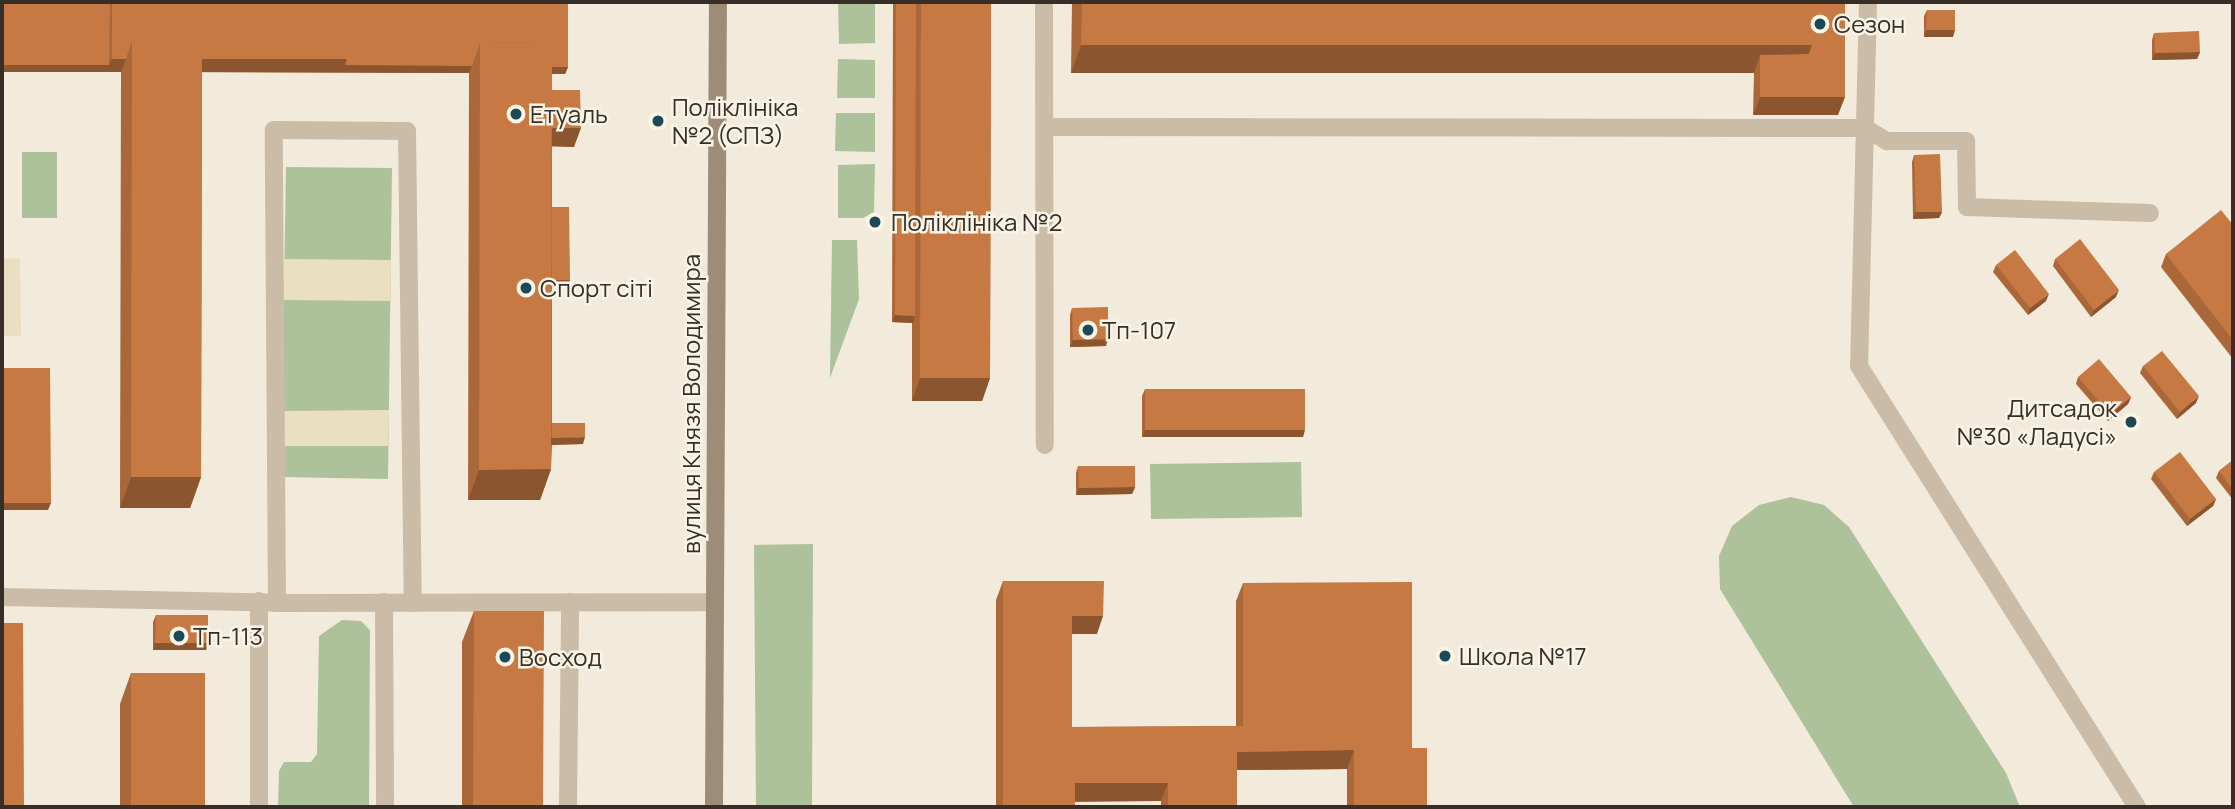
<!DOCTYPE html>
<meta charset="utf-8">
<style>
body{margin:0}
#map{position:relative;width:2235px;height:809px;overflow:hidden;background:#f2eada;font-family:Manrope,sans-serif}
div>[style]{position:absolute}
.green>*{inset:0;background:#adc19a}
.plaza>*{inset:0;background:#eadfc1}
.lane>*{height:18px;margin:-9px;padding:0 9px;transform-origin:9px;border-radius:9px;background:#cabca6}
.secondary>*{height:18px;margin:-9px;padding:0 9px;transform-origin:9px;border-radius:9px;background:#9d8c77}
.wall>*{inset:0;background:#aa683a}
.shaded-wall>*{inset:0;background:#8b552f}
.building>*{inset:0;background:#c67943}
.dots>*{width:19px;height:19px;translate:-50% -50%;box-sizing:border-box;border:4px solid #f9f4e6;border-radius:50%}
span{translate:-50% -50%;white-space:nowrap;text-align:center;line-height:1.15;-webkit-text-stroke:5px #f9f4e6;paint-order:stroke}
.poi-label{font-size:24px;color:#362e27}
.left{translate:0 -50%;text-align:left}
.right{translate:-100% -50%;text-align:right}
.street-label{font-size:24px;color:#362e27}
.frame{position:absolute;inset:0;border:4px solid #362e27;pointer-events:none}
</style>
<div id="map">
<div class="green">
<i style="clip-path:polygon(838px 2px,875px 2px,875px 43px,839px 44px)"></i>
<i style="clip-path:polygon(838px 59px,875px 60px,875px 98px,837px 98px)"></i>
<i style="clip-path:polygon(836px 113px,875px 113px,875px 152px,835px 151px)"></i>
<i style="clip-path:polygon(22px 152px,57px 152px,57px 218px,22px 218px)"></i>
<i style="clip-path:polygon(875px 164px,874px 212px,863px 218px,838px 218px,838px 165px)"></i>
<i style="clip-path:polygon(286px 167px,392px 168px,388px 479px,281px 477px)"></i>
<i style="clip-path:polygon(832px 240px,857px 240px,859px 299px,830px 378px)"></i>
<i style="clip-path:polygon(1301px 462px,1302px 517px,1151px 519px,1150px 464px)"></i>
<i style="clip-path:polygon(1791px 497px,1824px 505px,1849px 527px,2006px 773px,2020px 807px,1854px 807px,1720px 589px,1719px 556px,1732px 526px,1759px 505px)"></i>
<i style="clip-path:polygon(813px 544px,812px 807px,756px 807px,754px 545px)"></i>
<i style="clip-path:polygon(342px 620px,361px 621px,370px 630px,369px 807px,278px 807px,279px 771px,284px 762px,311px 762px,317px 754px,319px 636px)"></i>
</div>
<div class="plaza">
<i style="clip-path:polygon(20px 258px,21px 336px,2px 336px,2px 259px)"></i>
<i style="clip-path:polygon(284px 259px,391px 260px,390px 301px,283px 300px)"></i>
<i style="clip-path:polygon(389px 410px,388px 446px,282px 446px,282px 411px)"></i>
</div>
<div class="lane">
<i style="left:1044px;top:2px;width:443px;rotate:89.9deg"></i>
<i style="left:1868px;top:2px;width:364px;rotate:91.4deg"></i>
<i style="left:1859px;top:366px;width:521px;rotate:57.77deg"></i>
<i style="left:1045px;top:127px;width:820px;rotate:0.07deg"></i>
<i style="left:1865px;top:128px;width:26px;rotate:31deg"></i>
<i style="left:1887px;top:141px;width:79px"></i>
<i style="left:1966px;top:141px;width:66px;rotate:89.1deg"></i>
<i style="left:1967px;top:207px;width:183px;rotate:1.9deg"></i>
<i style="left:2px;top:597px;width:275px;rotate:1.2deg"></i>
<i style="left:277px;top:603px;width:438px;rotate:-0.1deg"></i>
<i style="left:384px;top:602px;width:205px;rotate:89.7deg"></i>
<i style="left:277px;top:603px;width:473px;rotate:-90.4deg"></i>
<i style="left:274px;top:130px;width:133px;rotate:0.4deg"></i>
<i style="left:407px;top:131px;width:472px;rotate:89.3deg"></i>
<i style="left:259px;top:807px;width:206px;rotate:-90deg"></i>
<i style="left:568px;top:807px;width:205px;rotate:-89.4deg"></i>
</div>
<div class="secondary">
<i style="left:714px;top:807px;width:805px;rotate:-89.72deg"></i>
</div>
<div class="wall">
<i style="clip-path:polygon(2px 2px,568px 2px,568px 67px,565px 74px,552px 74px,552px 90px,574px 147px,552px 146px,552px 207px,570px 280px,567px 287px,552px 287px,552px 423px,583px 444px,552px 445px,551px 469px,540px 500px,468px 500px,469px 73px,202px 72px,201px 477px,190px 508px,120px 508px,121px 72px,2px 72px)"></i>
<i style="clip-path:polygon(893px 2px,991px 2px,990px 378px,982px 401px,912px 401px,912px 323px,892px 322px)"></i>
<i style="clip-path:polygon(1072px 2px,1845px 2px,1838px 115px,1753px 115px,1754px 73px,1071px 73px)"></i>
<i style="clip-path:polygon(1927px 10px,1953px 37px,1924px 37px,1924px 16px)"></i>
<i style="clip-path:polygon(2154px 33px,2200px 52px,2197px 59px,2152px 60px,2152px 40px)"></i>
<i style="clip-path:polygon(1914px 155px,1942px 212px,1939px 218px,1913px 219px,1912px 162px)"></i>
<i style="clip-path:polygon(2233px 225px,2233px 359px,2161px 267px,2166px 254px)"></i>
<i style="clip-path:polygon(2055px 259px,2116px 297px,2091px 317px,2053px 266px)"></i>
<i style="clip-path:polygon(1996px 265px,2046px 301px,2028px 315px,1993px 272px)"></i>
<i style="clip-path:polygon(1072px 308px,1106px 346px,1070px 347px,1070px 315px)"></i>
<i style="clip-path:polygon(2143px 366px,2196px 403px,2177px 419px,2140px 373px)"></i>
<i style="clip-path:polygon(2078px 377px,2131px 397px,2128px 404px,2108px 421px,2076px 384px)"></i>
<i style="clip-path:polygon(1145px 389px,1303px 437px,1142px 437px,1142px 396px)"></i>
<i style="clip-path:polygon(2233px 460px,2233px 500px,2216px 478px,2219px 471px)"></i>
<i style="clip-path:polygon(1078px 466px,1135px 487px,1132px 494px,1076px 495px,1076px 473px)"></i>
<i style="clip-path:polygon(2154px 472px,2216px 499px,2213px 506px,2187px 526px,2151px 479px)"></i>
<i style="clip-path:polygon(1003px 581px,1097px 634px,1072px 634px,1072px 727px,1236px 726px,1236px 601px,1243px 583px,1412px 748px,1427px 807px,1347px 807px,1347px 769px,1237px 770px,1237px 807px,1161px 807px,1161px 801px,1075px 801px,1075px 807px,996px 807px,996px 600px)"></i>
<i style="clip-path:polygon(474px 611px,543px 807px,462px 807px,462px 642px)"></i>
<i style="clip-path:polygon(156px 615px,208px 643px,206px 650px,153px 650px,153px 622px)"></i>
<i style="clip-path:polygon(131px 673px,205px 807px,120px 807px,120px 704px)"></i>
</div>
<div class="shaded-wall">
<i style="clip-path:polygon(1926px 30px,1955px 30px,1953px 37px,1924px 37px)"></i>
<i style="clip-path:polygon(1081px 45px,1812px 45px,1802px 73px,1760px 55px,1754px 73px,1071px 73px)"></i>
<i style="clip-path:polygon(2200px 52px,2197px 59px,2152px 60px,2155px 53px)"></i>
<i style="clip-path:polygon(112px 59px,126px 59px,121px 72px,2px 72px,2px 65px,109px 65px)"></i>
<i style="clip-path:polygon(132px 59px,347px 59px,472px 66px,469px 73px,132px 72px)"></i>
<i style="clip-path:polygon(480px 66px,568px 67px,565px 74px,480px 73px)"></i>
<i style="clip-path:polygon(1760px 97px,1845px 97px,1838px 115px,1753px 115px)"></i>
<i style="clip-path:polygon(548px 128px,581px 128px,574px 147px,541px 146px)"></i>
<i style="clip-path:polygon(1916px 212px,1942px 212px,1939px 218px,1913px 219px)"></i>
<i style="clip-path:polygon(543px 279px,570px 280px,567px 287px,541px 286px)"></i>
<i style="clip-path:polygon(2119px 290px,2116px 297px,2091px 317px,2094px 310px)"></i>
<i style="clip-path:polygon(2049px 294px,2046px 301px,2028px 315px,2030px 308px)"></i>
<i style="clip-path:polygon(895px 315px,915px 316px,913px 323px,892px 322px)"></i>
<i style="clip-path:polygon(1108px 339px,1106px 346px,1070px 347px,1073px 340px)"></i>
<i style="clip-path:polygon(920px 378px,990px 378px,982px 401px,912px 401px)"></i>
<i style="clip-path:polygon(2199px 396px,2196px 403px,2177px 419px,2180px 412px)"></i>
<i style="clip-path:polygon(2131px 397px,2128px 404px,2108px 421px,2110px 414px)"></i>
<i style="clip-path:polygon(1145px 430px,1305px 430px,1303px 437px,1142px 437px)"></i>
<i style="clip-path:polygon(585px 437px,583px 444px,540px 445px,543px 438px)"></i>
<i style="clip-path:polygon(551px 469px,540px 500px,468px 500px,479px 470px)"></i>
<i style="clip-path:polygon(131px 477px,201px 477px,190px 508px,120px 508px)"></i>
<i style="clip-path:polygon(1135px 487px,1132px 494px,1076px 495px,1079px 488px)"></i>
<i style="clip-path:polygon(2216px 499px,2213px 506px,2187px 526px,2190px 519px)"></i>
<i style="clip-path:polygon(2px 503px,51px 503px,48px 510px,2px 510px)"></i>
<i style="clip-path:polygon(1072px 616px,1103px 616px,1097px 634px,1065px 634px)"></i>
<i style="clip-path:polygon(155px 643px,208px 643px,206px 650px,153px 650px)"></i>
<i style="clip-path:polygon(1354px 750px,1347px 769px,1231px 770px,1237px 752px)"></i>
<i style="clip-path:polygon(1075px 783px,1168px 783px,1161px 801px,1069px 802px)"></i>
</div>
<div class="building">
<i style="clip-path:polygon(2px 2px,110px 2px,109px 65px,2px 65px)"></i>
<i style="clip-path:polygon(112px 2px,347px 2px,347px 59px,202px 59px,202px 41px,132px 41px,126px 59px,112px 59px)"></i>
<i style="clip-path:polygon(347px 2px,568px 2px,568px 67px,552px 67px,552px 42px,480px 43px,472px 66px,345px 65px,347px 59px)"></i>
<i style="clip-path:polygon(896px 2px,916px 2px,915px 316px,895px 315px)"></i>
<i style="clip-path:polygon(921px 2px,991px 2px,990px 378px,920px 378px)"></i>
<i style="clip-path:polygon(1082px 2px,1812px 2px,1812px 45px,1081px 45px)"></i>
<i style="clip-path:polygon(1812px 2px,1845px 2px,1845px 97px,1760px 97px,1760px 55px,1809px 54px,1812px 45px)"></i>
<i style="clip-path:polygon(1927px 10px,1955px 10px,1955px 30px,1926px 30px)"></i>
<i style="clip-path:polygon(2199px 31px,2200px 52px,2155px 53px,2154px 33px)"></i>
<i style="clip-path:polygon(132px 41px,202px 41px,201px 477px,131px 477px)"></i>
<i style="clip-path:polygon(552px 42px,551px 469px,479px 470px,480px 43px)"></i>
<i style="clip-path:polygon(552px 90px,580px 90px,581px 128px,552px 128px)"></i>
<i style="clip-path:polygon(1940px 154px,1942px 212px,1916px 212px,1914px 155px)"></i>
<i style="clip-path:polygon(552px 207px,569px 207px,570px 280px,552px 280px)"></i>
<i style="clip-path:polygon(2221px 210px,2233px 225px,2233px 340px,2166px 254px)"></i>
<i style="clip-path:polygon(2080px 239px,2119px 290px,2094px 310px,2055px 259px)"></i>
<i style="clip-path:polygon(2015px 250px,2049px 294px,2030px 308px,1996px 265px)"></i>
<i style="clip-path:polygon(1108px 307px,1108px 339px,1073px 340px,1072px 308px)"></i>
<i style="clip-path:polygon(2162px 351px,2199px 396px,2180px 412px,2143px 366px)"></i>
<i style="clip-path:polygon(2099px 359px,2131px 397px,2110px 414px,2078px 377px)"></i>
<i style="clip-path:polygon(2px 368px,50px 368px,51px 503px,2px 503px)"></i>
<i style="clip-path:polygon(1145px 389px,1305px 389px,1305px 430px,1145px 430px)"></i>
<i style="clip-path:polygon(552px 423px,585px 423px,585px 437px,552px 438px)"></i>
<i style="clip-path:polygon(2180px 452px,2216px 499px,2190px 519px,2154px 472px)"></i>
<i style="clip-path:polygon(2233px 460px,2233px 490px,2219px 471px)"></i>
<i style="clip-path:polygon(1078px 466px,1135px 466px,1135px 487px,1079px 488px)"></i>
<i style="clip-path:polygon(1003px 581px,1104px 581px,1103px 616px,1072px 616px,1072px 727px,1243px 726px,1243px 583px,1412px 582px,1412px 748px,1427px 748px,1427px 807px,1354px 807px,1354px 750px,1237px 752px,1237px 807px,1168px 807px,1168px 783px,1075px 783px,1075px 807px,1003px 807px)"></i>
<i style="clip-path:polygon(474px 611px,544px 611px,543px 807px,473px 807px)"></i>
<i style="clip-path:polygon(156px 615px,208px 615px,208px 643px,155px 643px)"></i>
<i style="clip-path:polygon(2px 623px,23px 623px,24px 807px,2px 807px)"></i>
<i style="clip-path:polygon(131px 673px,205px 673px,205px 807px,131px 807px)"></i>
</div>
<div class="dots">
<i style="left:1820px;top:24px;background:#1c4957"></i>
<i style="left:516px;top:114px;background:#1c4957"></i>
<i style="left:658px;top:121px;background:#1c4957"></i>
<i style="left:875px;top:222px;background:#1c4957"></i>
<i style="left:526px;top:288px;background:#1c4957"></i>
<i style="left:1088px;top:330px;background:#1c4957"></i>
<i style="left:2131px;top:422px;background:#1c4957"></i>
<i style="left:179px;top:636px;background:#1c4957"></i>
<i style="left:1445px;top:656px;background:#1c4957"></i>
<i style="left:505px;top:657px;background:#1c4957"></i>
</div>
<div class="poi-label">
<span class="left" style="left:1834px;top:24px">Сезон</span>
<span class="left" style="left:672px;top:121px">Поліклініка<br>№2 (СПЗ)</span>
<span class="left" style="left:530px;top:114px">Етуаль</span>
<span class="left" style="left:891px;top:222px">Поліклініка №2</span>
<span class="left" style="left:540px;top:288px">Спорт сiтi</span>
<span class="left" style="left:1102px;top:330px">Тп-107</span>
<span class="right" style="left:2117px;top:422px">Дитсадок<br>№30 «Ладусі»</span>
<span class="left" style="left:193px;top:636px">Тп-113</span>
<span class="left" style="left:1459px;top:656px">Школа №17</span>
<span class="left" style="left:519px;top:657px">Восход</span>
</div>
<div class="street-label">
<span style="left:691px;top:404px;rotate:-90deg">вулиця Князя Володимира</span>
</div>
<div class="frame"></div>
</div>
